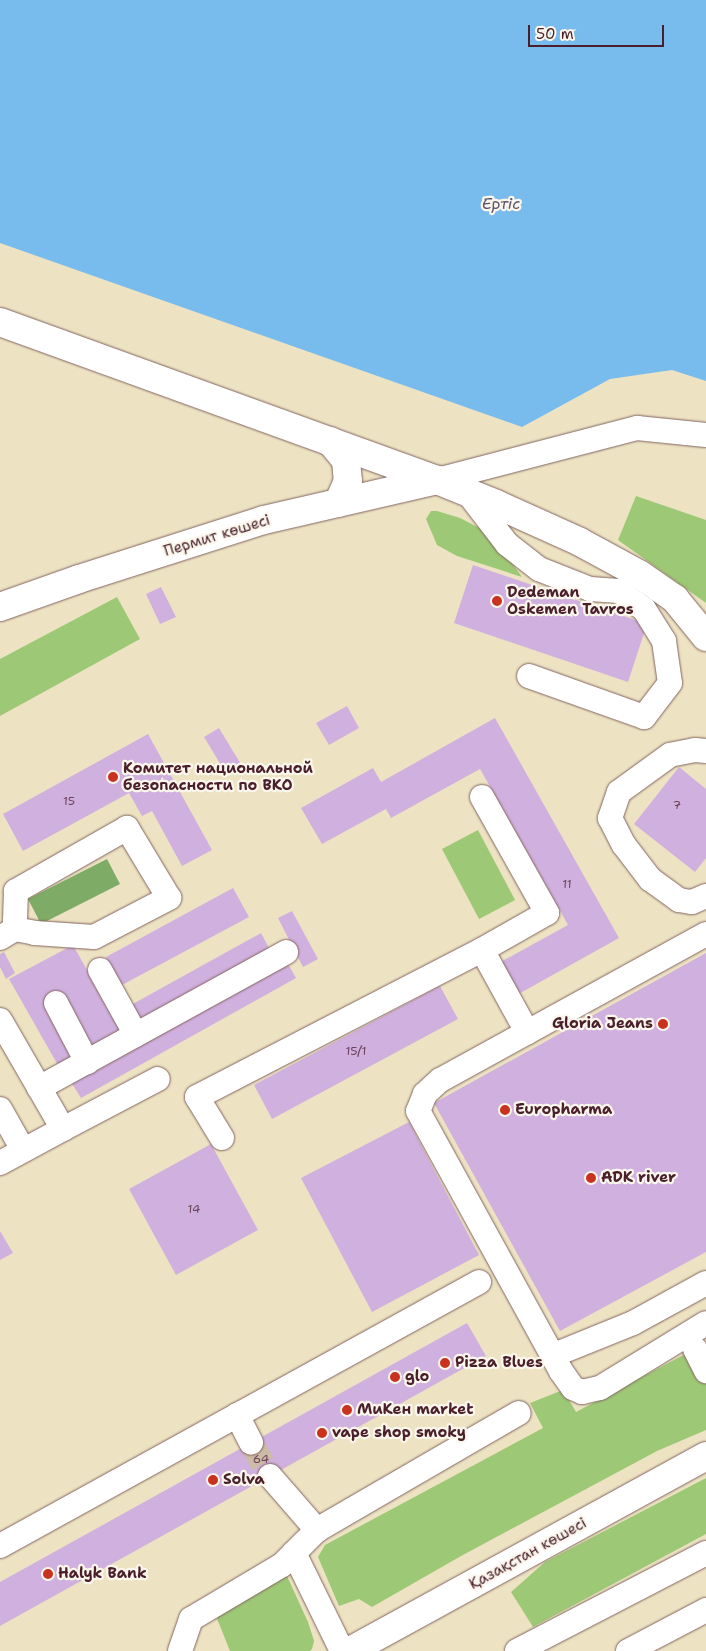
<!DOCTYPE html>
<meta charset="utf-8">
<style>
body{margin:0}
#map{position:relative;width:706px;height:1651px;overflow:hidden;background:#ede3c3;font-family:"Shantell Sans",sans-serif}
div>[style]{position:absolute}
.green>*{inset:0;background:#9dc875}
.forest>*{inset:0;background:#7eac66}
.water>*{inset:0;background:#78bbed}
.building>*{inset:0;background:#d0b0de}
.minor-tunnel>*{height:24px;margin-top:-12px;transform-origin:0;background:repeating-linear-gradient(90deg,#ccbca5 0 24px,transparent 0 36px)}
.roads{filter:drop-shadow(0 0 1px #836460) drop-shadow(0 0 1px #836460)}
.minor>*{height:24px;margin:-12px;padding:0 12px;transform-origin:12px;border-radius:12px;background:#fff}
.major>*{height:28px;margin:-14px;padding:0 14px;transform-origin:14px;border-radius:14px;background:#fff}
.dots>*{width:14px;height:14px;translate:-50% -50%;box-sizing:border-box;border:2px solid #fbf7ec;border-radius:50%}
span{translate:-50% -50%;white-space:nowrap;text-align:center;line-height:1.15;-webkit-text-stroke:4.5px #fbf7ec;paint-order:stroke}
.number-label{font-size:12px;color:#6c4358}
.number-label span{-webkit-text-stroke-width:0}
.street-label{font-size:15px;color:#4a1f2b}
.poi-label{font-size:15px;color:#4a1f2b;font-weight:700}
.left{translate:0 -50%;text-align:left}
.right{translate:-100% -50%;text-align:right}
.water-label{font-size:16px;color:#5a566f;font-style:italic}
.scale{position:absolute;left:528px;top:25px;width:136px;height:22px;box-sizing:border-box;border:2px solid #4a1f2b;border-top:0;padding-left:6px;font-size:15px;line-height:18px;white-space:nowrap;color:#4a1f2b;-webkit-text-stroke:4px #fbf7ec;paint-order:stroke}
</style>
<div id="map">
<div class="green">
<i style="clip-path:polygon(636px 496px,706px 520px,706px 603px,618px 540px)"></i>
<i style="clip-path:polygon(431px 511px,437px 511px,460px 518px,491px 534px,522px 577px,457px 556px,437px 545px,426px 519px)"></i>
<i style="clip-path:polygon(117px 597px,140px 639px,0 716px,0 659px)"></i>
<i style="clip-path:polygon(478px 830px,515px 900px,479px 919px,442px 849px)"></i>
<i style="clip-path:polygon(706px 1343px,706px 1430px,657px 1451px,461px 1556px,372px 1607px,359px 1599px,339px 1606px,318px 1557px,325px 1545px,543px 1428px,530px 1403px,563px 1390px,576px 1412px)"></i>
<i style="clip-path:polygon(706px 1478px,706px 1534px,533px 1627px,511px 1592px,545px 1562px)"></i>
<i style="clip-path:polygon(282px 1565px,308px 1622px,314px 1641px,312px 1649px,310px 1651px,230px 1651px,212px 1606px)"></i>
</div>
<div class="forest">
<i style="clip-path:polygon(107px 859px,120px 884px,41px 924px,28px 899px)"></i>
</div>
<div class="water">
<i style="clip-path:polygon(0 0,706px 0,706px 381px,672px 370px,610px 379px,522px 427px,0 243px)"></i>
</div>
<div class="building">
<i style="clip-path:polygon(473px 565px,647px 624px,628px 682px,454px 623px)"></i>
<i style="clip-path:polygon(161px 587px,176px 617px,160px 624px,146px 594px)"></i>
<i style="clip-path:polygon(347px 706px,359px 728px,329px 745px,316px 723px)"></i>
<i style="clip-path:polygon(495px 718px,619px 938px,515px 996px,497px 964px,568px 925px,480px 769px,391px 818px,386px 809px,322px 844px,301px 808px,373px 768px,381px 782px)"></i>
<i style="clip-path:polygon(219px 728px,242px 766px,227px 775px,204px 737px)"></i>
<i style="clip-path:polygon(148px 734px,212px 850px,182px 866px,152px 811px,142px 816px,129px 793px,23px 851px,3px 814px)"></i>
<i style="clip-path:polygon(679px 767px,706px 789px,706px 858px,695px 872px,634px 824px)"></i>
<i style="clip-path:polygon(233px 888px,249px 917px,122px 985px,106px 957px)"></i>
<i style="clip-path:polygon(292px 911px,318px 959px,303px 967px,278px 918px)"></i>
<i style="clip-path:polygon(261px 933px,270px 950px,140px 1022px,131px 1005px)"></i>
<i style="clip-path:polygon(73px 945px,122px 1032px,59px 1067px,9px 979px)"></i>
<i style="clip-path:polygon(4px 952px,15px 973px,6px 979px,0 967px,0 954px)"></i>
<i style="clip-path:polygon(706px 953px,706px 1252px,560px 1331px,434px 1103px)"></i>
<i style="clip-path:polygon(287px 962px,296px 978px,81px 1098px,71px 1082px)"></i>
<i style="clip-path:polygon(440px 986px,458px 1019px,272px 1119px,254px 1085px)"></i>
<i style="clip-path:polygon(409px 1122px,479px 1255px,372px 1312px,301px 1178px)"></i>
<i style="clip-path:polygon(211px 1144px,258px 1230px,176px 1275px,129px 1189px)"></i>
<i style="clip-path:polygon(0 1231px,13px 1253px,0 1260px)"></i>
<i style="clip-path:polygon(467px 1323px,486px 1356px,0 1626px,0 1582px)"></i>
</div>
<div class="minor-tunnel">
<i style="left:251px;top:1443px;width:38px;rotate:60deg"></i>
</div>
<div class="roads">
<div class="minor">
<i style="left:437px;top:480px;width:207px;rotate:-14.6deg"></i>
<i style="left:637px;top:428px;width:69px;rotate:5.8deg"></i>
<i style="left:467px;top:492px;width:66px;rotate:52.4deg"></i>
<i style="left:507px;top:544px;width:41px;rotate:38deg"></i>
<i style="left:539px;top:569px;width:55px;rotate:21.4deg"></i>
<i style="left:590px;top:589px;width:29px;rotate:4deg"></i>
<i style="left:619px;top:591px;width:31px;rotate:36deg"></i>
<i style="left:644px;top:609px;width:38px;rotate:58deg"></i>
<i style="left:664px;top:641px;width:42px;rotate:81.9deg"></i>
<i style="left:670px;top:683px;width:43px;rotate:127.4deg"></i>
<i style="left:644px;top:717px;width:122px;rotate:-160.4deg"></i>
<i style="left:706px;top:751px;width:11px;rotate:-175deg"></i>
<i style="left:695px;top:750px;width:25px;rotate:169deg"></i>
<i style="left:670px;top:755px;width:63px;rotate:144deg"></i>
<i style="left:619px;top:792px;width:28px;rotate:109deg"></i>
<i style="left:610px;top:818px;width:30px;rotate:63deg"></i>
<i style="left:624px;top:845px;width:43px;rotate:52.6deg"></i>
<i style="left:650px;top:879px;width:36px;rotate:36deg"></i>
<i style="left:679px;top:900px;width:13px;rotate:9deg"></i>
<i style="left:692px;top:902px;width:15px;rotate:-23deg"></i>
<i style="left:482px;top:797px;width:133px;rotate:60.7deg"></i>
<i style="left:547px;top:913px;width:75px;rotate:150.4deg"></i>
<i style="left:482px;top:950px;width:94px;rotate:61.2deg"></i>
<i style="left:706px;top:934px;width:303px;rotate:151.2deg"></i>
<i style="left:440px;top:1080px;width:21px;rotate:137deg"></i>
<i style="left:425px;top:1094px;width:18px;rotate:112deg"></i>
<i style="left:418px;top:1111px;width:297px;rotate:61.2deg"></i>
<i style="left:561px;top:1371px;width:21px;rotate:55deg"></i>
<i style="left:573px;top:1388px;width:10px;rotate:24deg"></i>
<i style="left:582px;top:1392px;width:18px;rotate:-13deg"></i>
<i style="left:600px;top:1388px;width:124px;rotate:-31.5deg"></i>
<i style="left:0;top:938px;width:17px;rotate:-31deg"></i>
<i style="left:15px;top:929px;width:20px;rotate:11deg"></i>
<i style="left:35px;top:933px;width:59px;rotate:3.9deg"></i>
<i style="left:94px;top:937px;width:85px;rotate:-27.5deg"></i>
<i style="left:169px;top:898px;width:82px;rotate:-121deg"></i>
<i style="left:127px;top:828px;width:128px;rotate:150.4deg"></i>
<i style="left:16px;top:891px;width:38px;rotate:92deg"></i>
<i style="left:100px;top:970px;width:74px;rotate:61deg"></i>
<i style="left:56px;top:1003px;width:67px;rotate:62.3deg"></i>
<i style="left:0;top:1020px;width:126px;rotate:60deg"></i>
<i style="left:63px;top:1129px;width:72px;rotate:151.6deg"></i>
<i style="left:39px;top:1088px;width:282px;rotate:-28.8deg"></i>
<i style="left:0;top:1109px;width:47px;rotate:60.7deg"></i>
<i style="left:63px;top:1129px;width:107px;rotate:-27.8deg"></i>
<i style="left:222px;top:1138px;width:48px;rotate:-121.4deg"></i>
<i style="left:197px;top:1097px;width:321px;rotate:-27.3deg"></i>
<i style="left:695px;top:1349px;width:25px;rotate:63deg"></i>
<i style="left:554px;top:1355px;width:85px;rotate:-22.1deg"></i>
<i style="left:633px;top:1323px;width:83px;rotate:-28.7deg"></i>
<i style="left:237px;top:1415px;width:31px;rotate:63deg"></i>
<i style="left:270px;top:1476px;width:72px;rotate:49deg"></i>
<i style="left:317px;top:1530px;width:33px;rotate:135deg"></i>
<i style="left:294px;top:1553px;width:109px;rotate:63.9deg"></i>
<i style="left:317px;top:1530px;width:233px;rotate:-30.1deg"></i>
<i style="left:0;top:1546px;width:547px;rotate:-28.86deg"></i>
<i style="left:180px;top:1651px;width:34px;rotate:-71deg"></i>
<i style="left:191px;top:1619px;width:106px;rotate:-30.7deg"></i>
<i style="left:282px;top:1565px;width:17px;rotate:-45deg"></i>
<i style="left:517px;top:1651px;width:213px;rotate:-27.4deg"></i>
<i style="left:628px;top:1651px;width:88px;rotate:-27.7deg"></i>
</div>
<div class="major">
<i style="left:0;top:322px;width:465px;rotate:19.9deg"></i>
<i style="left:437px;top:480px;width:64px;rotate:22.1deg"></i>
<i style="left:496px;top:504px;width:92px;rotate:24.3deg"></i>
<i style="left:580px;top:542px;width:67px;rotate:28.5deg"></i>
<i style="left:639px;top:574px;width:44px;rotate:34.8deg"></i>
<i style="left:675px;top:599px;width:49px;rotate:50.8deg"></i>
<i style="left:330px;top:441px;width:25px;rotate:50deg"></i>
<i style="left:346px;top:460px;width:21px;rotate:85deg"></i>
<i style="left:348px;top:481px;width:24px;rotate:114deg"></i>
<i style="left:0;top:607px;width:84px;rotate:-19.5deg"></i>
<i style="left:79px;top:579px;width:194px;rotate:-17.7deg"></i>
<i style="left:264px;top:520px;width:178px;rotate:-13deg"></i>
<i style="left:350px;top:1651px;width:406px;rotate:-28.7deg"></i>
</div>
</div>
<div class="dots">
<i style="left:497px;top:601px;background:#c8321e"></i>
<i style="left:113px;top:777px;background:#c8321e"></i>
<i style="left:663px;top:1024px;background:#c8321e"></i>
<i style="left:505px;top:1110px;background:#c8321e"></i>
<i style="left:591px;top:1178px;background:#c8321e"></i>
<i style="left:445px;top:1363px;background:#c8321e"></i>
<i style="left:395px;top:1377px;background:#c8321e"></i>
<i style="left:347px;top:1410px;background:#c8321e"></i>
<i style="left:322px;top:1433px;background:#c8321e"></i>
<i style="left:213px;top:1480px;background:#c8321e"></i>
<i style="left:48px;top:1574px;background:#c8321e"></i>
</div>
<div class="number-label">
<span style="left:69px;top:802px">15</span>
<span style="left:677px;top:806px">7</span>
<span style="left:567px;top:885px">11</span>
<span style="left:356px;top:1052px">15/1</span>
<span style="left:194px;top:1210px">14</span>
<span style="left:261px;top:1460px">64</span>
</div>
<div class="street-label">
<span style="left:217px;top:536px;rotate:-17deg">Пермит көшесі</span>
<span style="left:528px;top:1554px;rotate:-29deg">Қазақстан көшесі</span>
</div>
<div class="poi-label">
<span class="left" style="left:507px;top:601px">Dedeman<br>Oskemen Tavros</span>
<span class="left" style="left:123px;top:777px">Комитет национальной<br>безопасности по ВКО</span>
<span class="right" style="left:653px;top:1024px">Gloria Jeans</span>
<span class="left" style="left:515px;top:1110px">Europharma</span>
<span class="left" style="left:601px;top:1178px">ADK river</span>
<span class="left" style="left:455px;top:1363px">Pizza Blues</span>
<span class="left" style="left:405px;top:1377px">glo</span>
<span class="left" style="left:357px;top:1410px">МиКен market</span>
<span class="left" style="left:332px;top:1433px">vape shop smoky</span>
<span class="left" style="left:223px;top:1480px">Solva</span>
<span class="left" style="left:58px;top:1574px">Halyk Bank</span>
</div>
<div class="water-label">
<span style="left:501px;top:204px">Ертіс</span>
</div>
<div class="scale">50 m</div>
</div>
